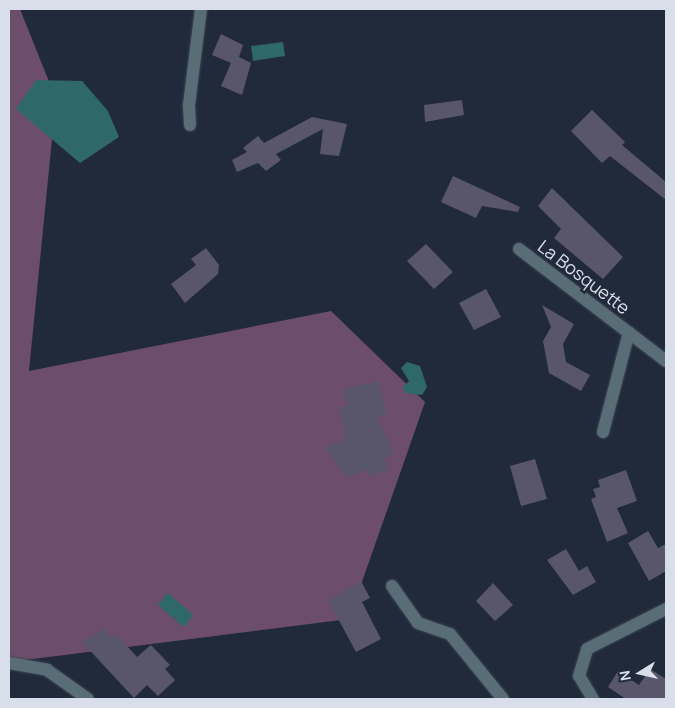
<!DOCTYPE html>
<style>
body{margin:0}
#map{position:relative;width:675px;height:708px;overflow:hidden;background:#212a3b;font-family:Manrope,sans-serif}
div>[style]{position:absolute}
.forest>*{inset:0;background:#6c4d6a}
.water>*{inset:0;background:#2e6968}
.building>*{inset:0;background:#59556a}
.roads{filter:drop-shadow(0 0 1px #3e4757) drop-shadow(0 0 1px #3e4757)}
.minor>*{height:12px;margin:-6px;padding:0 6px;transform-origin:6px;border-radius:6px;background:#596d76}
span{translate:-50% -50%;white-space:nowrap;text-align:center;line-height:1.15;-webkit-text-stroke:5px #212a3b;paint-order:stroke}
.street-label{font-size:18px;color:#d9dfea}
.frame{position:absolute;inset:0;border:10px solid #d9dfea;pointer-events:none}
.north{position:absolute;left:615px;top:648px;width:50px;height:50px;-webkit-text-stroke:4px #212a3b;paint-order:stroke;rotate:260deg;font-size:14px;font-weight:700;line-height:20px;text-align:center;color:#d9dfea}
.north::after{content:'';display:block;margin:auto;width:18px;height:22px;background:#d9dfea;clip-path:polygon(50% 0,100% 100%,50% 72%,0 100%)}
</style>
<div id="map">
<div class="forest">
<i style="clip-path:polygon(9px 9px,20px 9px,56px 99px,29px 371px,331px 311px,425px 402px,349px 619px,25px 660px,9px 658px)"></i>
</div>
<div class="water">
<i style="clip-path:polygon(283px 42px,285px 56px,253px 61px,251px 46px)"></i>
<i style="clip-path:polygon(36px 80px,82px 81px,108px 111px,119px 137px,80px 163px,16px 109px)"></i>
<i style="clip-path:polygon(407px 362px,420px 366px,427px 387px,422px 395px,405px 393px,403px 387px,409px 381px,401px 368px)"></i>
<i style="clip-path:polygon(168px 593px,193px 615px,184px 627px,158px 605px)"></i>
</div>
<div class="building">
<i style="clip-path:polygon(221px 34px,243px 45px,239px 57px,251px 63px,242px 95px,221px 86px,231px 63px,212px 55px)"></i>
<i style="clip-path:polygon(462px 100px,464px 115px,425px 122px,424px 105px)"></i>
<i style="clip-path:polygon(592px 110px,625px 142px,622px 145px,666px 182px,666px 200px,610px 156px,602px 163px,571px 131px)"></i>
<i style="clip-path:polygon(312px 117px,347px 124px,339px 156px,320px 154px,323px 129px,276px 154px,281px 160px,266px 171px,258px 163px,237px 172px,232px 160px,247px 152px,243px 148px,258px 136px,264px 143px)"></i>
<i style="clip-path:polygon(453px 176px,520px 207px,518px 212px,482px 206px,476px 218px,441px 202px)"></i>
<i style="clip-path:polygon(552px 188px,623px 257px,603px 279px,554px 238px,561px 229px,538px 206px)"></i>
<i style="clip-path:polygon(426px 244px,453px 272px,434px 289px,407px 261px)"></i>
<i style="clip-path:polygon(206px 248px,219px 265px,218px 274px,185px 303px,171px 284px,196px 265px,191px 259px)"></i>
<i style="clip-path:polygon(486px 289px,501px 317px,474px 330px,459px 303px)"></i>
<i style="clip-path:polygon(542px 305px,574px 324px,563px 344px,566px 362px,590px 375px,581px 391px,549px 373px,543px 341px,551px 327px)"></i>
<i style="clip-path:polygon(379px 381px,386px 415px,377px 417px,394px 455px,384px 459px,389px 469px,370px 477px,367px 470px,347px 477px,324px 448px,345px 439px,339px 407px,347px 406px,343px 389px)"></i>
<i style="clip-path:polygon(535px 459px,547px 499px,521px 506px,510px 466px)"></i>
<i style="clip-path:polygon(626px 470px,637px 501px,617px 508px,628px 533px,607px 542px,591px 499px,596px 497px,593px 489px,600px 487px,598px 480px)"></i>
<i style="clip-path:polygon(648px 531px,658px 548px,666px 544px,666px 571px,649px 581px,628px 543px)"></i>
<i style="clip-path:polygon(566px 549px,579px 571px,587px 566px,596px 582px,573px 595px,547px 560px)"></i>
<i style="clip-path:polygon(361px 581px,370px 598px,362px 602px,381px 639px,356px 652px,328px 600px)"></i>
<i style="clip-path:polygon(493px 583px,513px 605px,495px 621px,476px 601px)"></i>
<i style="clip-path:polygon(103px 628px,112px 637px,116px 634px,137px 657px,151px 645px,170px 665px,165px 669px,175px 680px,158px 696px,147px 685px,134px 698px,82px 642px)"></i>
<i style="clip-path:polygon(650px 669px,666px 679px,666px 699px,626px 699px,608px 687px,618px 671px,639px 685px)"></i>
</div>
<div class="roads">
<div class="minor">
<i style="left:190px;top:125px;width:20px;rotate:-93deg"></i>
<i style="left:189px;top:105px;width:97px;rotate:-82.9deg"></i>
<i style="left:519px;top:249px;width:185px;rotate:37.3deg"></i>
<i style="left:603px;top:432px;width:103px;rotate:-75.4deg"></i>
<i style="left:392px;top:586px;width:45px;rotate:54.9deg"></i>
<i style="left:418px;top:623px;width:34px;rotate:19deg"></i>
<i style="left:450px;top:634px;width:84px;rotate:50.8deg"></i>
<i style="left:9px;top:663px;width:39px;rotate:10deg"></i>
<i style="left:47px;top:670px;width:50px;rotate:35.3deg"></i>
<i style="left:593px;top:699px;width:27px;rotate:-121deg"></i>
<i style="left:579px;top:676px;width:28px;rotate:-73deg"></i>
<i style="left:587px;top:649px;width:89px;rotate:-26.9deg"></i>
</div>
</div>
<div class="street-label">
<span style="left:584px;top:277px;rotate:37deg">La Bosquette</span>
</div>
<div class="frame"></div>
<div class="north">N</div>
</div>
